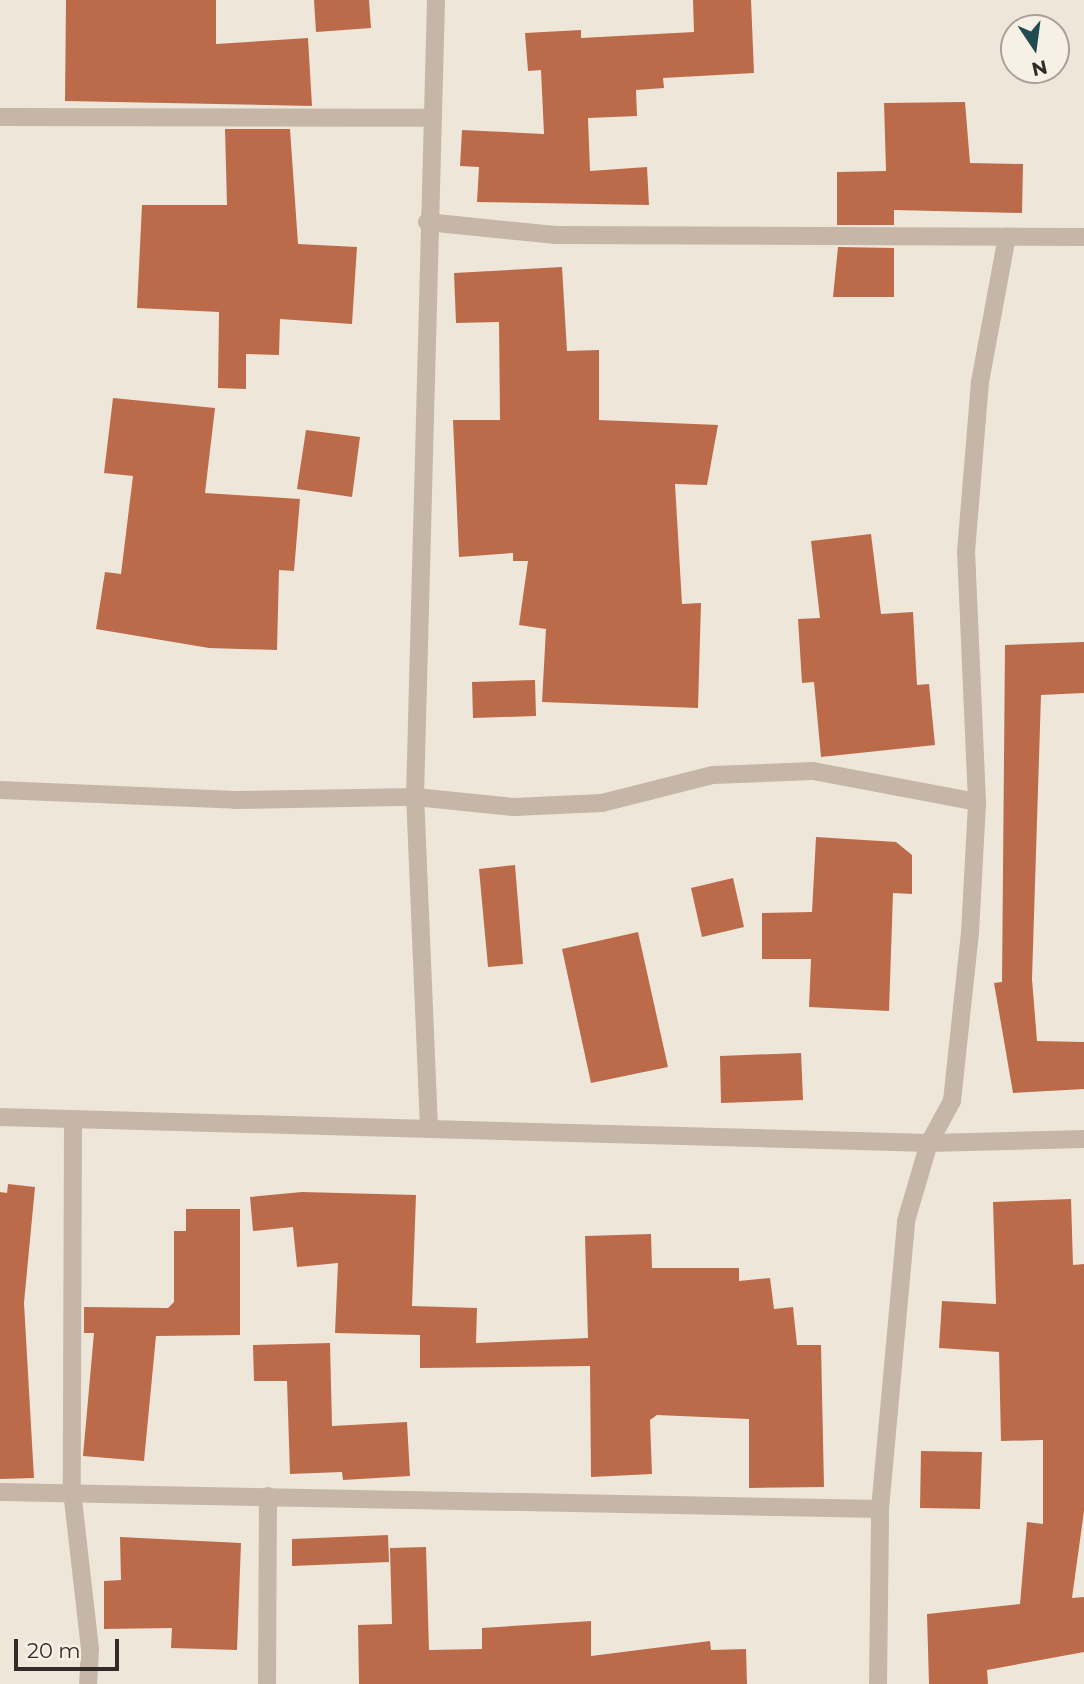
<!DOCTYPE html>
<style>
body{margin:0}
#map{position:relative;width:1084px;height:1684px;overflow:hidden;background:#efe6da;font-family:Montserrat,sans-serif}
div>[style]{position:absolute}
.building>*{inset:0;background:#bc6b4a}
.minor>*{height:18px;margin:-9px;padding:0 9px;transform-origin:9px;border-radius:9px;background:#c6b6a7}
span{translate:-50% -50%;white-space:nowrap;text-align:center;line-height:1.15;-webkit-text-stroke:5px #f7f0e5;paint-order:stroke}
.north{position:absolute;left:1000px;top:14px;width:70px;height:70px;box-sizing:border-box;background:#f7f0e5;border:2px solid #a9a199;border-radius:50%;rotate:167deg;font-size:19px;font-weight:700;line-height:28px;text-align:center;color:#332b27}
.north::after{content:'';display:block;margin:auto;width:24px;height:32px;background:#204b51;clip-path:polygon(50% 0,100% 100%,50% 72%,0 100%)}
.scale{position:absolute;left:14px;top:1639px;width:105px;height:32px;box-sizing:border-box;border:4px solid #332b27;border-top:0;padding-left:9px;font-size:21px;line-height:24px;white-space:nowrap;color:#332b27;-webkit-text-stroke:5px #f7f0e5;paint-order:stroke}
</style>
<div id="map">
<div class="building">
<i style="clip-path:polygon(66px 0,216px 0,216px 44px,308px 38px,312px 106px,65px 101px)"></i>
<i style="clip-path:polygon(314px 0,369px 0,371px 28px,316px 32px)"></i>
<i style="clip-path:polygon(693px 0,751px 0,754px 73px,663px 78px,664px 88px,636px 90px,637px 116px,588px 118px,590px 171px,647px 167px,649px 205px,477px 202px,479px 167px,460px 166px,462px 130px,544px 134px,541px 70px,528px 71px,525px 33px,581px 30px,581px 38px,694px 32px)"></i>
<i style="clip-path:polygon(965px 102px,970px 163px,1023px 164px,1022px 213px,894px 210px,894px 225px,837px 225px,837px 172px,886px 171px,884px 103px)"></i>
<i style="clip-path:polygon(225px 129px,290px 129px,298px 244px,357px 247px,352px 324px,280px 319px,279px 355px,246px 354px,246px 389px,218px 388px,219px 312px,137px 308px,142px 205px,227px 205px)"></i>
<i style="clip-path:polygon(838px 247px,894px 248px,894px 297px,833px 297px)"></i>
<i style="clip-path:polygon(562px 267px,567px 351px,599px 350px,599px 420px,718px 425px,707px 485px,675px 484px,682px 604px,701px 603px,698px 708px,542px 702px,546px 629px,519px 625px,528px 561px,513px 561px,513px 553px,459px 557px,453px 420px,500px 420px,499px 322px,456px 323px,454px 273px)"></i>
<i style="clip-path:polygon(113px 398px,215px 408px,205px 493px,300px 499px,294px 571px,279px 570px,277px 650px,209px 648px,96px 629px,105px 572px,121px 574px,133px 476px,104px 473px)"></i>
<i style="clip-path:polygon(306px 430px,360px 437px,352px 497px,297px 489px)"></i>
<i style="clip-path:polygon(871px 534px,881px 614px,913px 612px,917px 685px,929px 684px,935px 745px,821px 757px,814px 682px,802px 683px,798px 619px,820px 618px,811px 541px)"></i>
<i style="clip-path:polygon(1084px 642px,1084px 693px,1041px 695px,1032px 979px,1037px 1041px,1084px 1042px,1084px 1089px,1013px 1093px,994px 983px,1002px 982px,1005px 645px)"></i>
<i style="clip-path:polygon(535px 680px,536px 716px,473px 718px,472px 682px)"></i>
<i style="clip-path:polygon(816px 837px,896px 842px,912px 855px,912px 894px,893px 893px,889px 1011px,809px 1007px,811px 959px,762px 959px,762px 913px,812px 912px)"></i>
<i style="clip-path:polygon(515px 865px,523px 964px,488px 967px,479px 869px)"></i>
<i style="clip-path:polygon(733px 878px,744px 927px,702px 937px,691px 888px)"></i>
<i style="clip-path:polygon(638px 932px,668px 1067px,591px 1083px,562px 949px)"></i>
<i style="clip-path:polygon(801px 1053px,803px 1100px,721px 1103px,720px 1056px)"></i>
<i style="clip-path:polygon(8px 1184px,35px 1187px,24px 1303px,34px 1478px,0 1479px,0 1192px,7px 1193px)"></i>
<i style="clip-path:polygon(302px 1192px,416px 1195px,412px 1306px,477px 1308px,476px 1343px,588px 1338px,585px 1236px,651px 1234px,652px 1268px,739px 1268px,739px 1281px,770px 1278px,774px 1309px,793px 1307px,797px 1345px,821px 1345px,824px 1487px,749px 1488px,749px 1419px,657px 1415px,650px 1420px,652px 1474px,591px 1477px,590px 1366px,420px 1368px,420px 1335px,335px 1333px,338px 1263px,297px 1267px,293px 1227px,253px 1231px,250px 1197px)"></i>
<i style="clip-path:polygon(1071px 1199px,1073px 1265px,1084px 1264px,1084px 1511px,1072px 1598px,1084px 1597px,1084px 1652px,987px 1670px,988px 1684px,929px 1684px,927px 1614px,1020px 1604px,1027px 1522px,1043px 1524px,1043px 1440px,1001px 1441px,999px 1352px,939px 1348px,942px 1301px,996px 1304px,993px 1202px)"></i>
<i style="clip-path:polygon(186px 1209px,240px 1209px,240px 1335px,156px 1336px,144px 1461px,83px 1456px,94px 1333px,84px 1333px,84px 1307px,168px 1308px,174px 1302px,174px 1231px,186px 1231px)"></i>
<i style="clip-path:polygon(330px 1343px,332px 1426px,407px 1422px,410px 1476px,343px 1480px,342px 1472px,290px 1474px,287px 1381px,254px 1381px,253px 1345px)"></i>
<i style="clip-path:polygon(921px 1451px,982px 1452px,980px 1509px,920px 1508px)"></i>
<i style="clip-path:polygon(388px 1535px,389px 1562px,292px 1566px,292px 1539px)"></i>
<i style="clip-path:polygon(120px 1537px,241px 1543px,237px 1650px,171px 1648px,172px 1628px,104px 1629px,104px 1581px,121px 1580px)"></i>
<i style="clip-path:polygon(426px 1547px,429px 1650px,482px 1649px,482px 1628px,591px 1621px,591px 1656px,710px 1641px,711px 1650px,746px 1649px,747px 1684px,359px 1684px,358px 1625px,392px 1624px,390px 1548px)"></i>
</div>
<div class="minor">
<i style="left:0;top:117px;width:431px;rotate:0.1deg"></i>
<i style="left:427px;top:222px;width:129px;rotate:5.8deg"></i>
<i style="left:555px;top:235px;width:529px;rotate:0.22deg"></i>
<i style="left:0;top:790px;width:236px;rotate:2.4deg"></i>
<i style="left:236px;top:800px;width:179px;rotate:-1deg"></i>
<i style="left:415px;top:797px;width:100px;rotate:5.8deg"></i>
<i style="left:514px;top:807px;width:88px;rotate:-2.6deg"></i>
<i style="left:602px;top:803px;width:114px;rotate:-14.2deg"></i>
<i style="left:713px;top:775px;width:100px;rotate:-2.3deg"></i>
<i style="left:813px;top:771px;width:167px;rotate:10.7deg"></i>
<i style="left:0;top:1117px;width:929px;rotate:1.6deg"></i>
<i style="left:929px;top:1143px;width:155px;rotate:-1.5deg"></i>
<i style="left:73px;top:1121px;width:370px;rotate:90.2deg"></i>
<i style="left:72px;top:1491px;width:159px;rotate:83.5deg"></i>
<i style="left:90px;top:1649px;width:35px;rotate:93deg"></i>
<i style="left:429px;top:1128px;width:331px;rotate:-92.4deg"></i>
<i style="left:415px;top:797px;width:797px;rotate:-88.49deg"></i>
<i style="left:0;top:1492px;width:880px;rotate:1.11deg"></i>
<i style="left:267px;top:1684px;width:188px;rotate:-89.7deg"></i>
<i style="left:878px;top:1684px;width:175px;rotate:-89.3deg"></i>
<i style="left:880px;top:1509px;width:289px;rotate:-84.8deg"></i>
<i style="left:906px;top:1221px;width:81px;rotate:-73.6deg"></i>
<i style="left:929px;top:1143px;width:48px;rotate:-61.3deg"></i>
<i style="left:952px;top:1101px;width:169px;rotate:-83.9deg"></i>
<i style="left:970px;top:933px;width:131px;rotate:-86.9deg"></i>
<i style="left:977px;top:802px;width:250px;rotate:-92.5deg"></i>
<i style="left:966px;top:552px;width:171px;rotate:-85.3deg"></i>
<i style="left:980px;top:382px;width:148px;rotate:-79.5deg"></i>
</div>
<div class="north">N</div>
<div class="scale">20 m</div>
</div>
